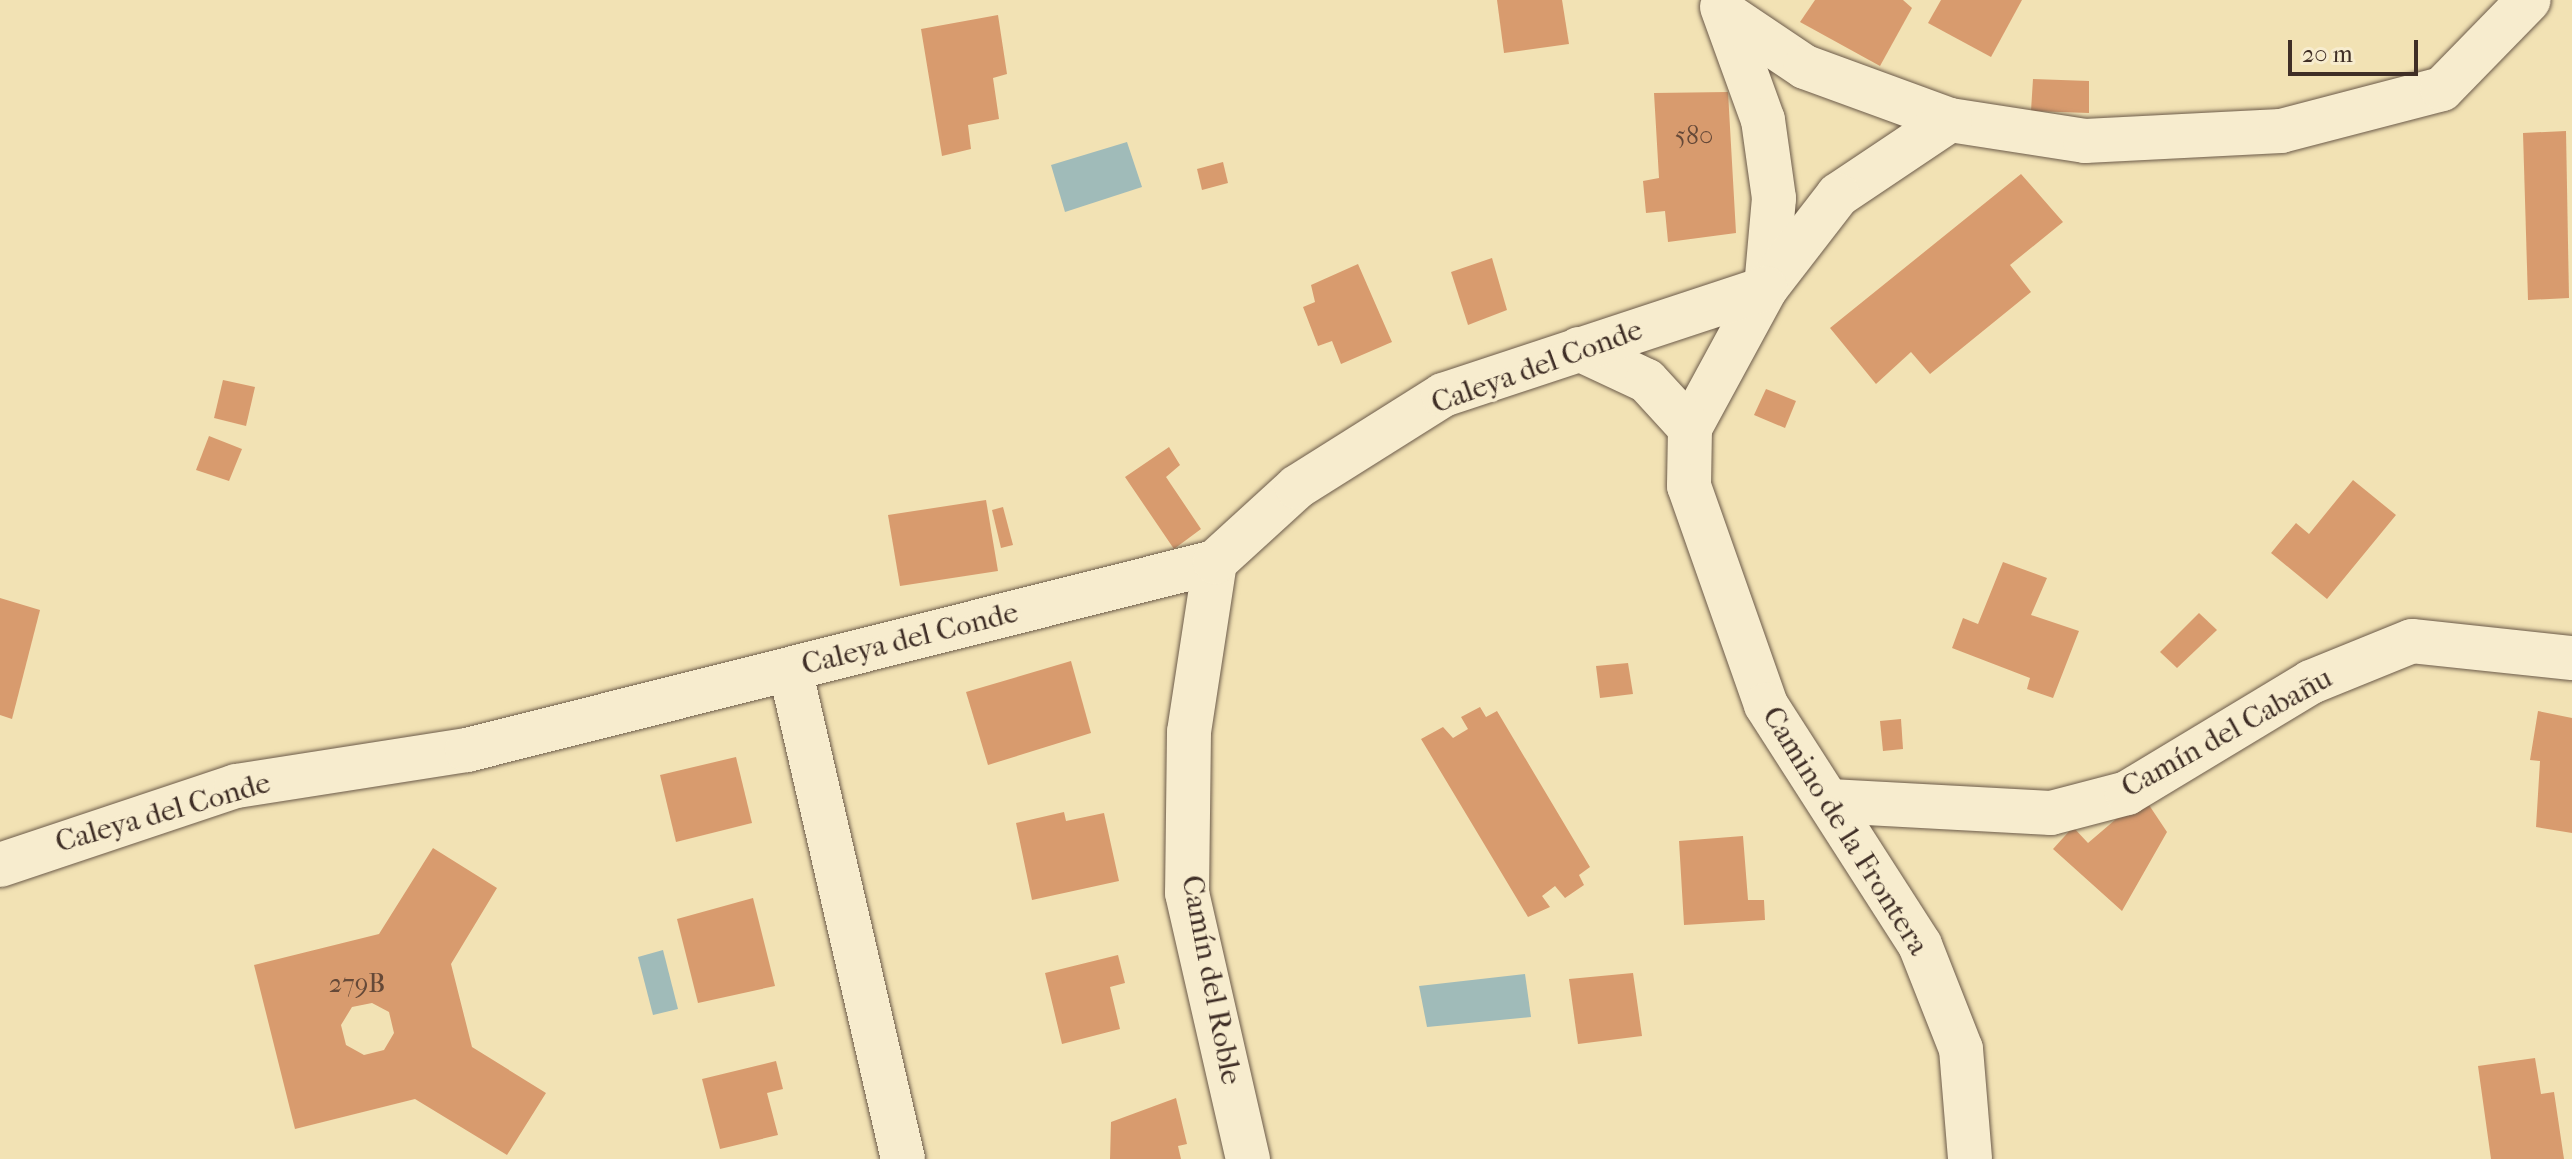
<!DOCTYPE html>
<meta charset="utf-8">
<style>
body{margin:0}
#map{position:relative;width:2572px;height:1159px;overflow:hidden;background:#f2e2b4;font-family:"IM FELL French Canon",serif}
div>[style]{position:absolute}
.water>*{inset:0;background:#a0bbb9}
.building>*{inset:0;background:#d89b6e}
.roads{filter:drop-shadow(0 0 2px #6c5b4a) drop-shadow(0 0 2px #6c5b4a)}
.minor>*{height:44px;margin:-22px;padding:0 22px;transform-origin:22px;border-radius:22px;background:#f7ecce}
span{translate:-50% -50%;white-space:nowrap;text-align:center;line-height:1.15;-webkit-text-stroke:7px #f7ecce;paint-order:stroke}
.number-label{font-size:26px;color:#654938}
.number-label span{-webkit-text-stroke-width:0}
.street-label{font-size:30px;color:#3f2e26}
.scale{position:absolute;left:2288px;top:40px;width:130px;height:36px;box-sizing:border-box;border:4px solid #3f2e26;border-top:0;padding-left:10px;font-size:24px;line-height:28px;white-space:nowrap;color:#3f2e26;-webkit-text-stroke:6px #f7ecce;paint-order:stroke}
</style>
<div id="map">
<div class="water">
<i style="clip-path:polygon(1127px 142px,1142px 187px,1065px 212px,1051px 165px)"></i>
<i style="clip-path:polygon(663px 950px,678px 1009px,653px 1015px,638px 957px)"></i>
<i style="clip-path:polygon(1525px 974px,1531px 1017px,1427px 1027px,1419px 986px)"></i>
</div>
<div class="building">
<i style="clip-path:polygon(1497px 0,1562px 0,1569px 44px,1504px 53px)"></i>
<i style="clip-path:polygon(1815px 0,1903px 0,1912px 8px,1880px 66px,1800px 22px)"></i>
<i style="clip-path:polygon(1941px 0,2022px 0,1991px 57px,1928px 23px)"></i>
<i style="clip-path:polygon(998px 15px,1007px 74px,993px 78px,999px 119px,968px 125px,971px 149px,942px 156px,921px 29px)"></i>
<i style="clip-path:polygon(2033px 79px,2089px 81px,2089px 113px,2031px 111px)"></i>
<i style="clip-path:polygon(1728px 92px,1736px 233px,1668px 242px,1665px 211px,1646px 213px,1643px 181px,1659px 178px,1654px 93px)"></i>
<i style="clip-path:polygon(2566px 131px,2569px 298px,2528px 300px,2523px 133px)"></i>
<i style="clip-path:polygon(1223px 162px,1228px 183px,1202px 190px,1197px 169px)"></i>
<i style="clip-path:polygon(2021px 174px,2063px 222px,2010px 265px,2031px 292px,1930px 374px,1911px 352px,1876px 384px,1830px 328px)"></i>
<i style="clip-path:polygon(1492px 258px,1507px 310px,1468px 325px,1451px 272px)"></i>
<i style="clip-path:polygon(1358px 264px,1392px 342px,1341px 364px,1332px 341px,1318px 346px,1303px 307px,1315px 302px,1311px 285px)"></i>
<i style="clip-path:polygon(223px 380px,255px 387px,246px 426px,214px 418px)"></i>
<i style="clip-path:polygon(1766px 389px,1796px 401px,1785px 428px,1754px 415px)"></i>
<i style="clip-path:polygon(209px 436px,242px 449px,229px 481px,196px 470px)"></i>
<i style="clip-path:polygon(1169px 447px,1180px 465px,1166px 477px,1201px 529px,1174px 549px,1125px 477px)"></i>
<i style="clip-path:polygon(2353px 480px,2396px 515px,2327px 599px,2271px 553px,2296px 523px,2309px 534px)"></i>
<i style="clip-path:polygon(986px 500px,998px 571px,900px 586px,888px 515px)"></i>
<i style="clip-path:polygon(1003px 507px,1013px 545px,1001px 548px,992px 510px)"></i>
<i style="clip-path:polygon(2003px 562px,2047px 578px,2031px 615px,2079px 631px,2053px 698px,2027px 689px,2030px 678px,1952px 648px,1963px 618px,1978px 624px)"></i>
<i style="clip-path:polygon(0 598px,40px 610px,12px 719px,0 715px)"></i>
<i style="clip-path:polygon(2199px 613px,2217px 630px,2177px 668px,2160px 652px)"></i>
<i style="clip-path:polygon(1071px 661px,1091px 733px,988px 765px,966px 692px)"></i>
<i style="clip-path:polygon(1628px 663px,1633px 694px,1600px 698px,1596px 666px)"></i>
<i style="clip-path:polygon(1480px 707px,1486px 717px,1497px 711px,1590px 867px,1579px 875px,1584px 885px,1565px 898px,1555px 886px,1542px 896px,1550px 907px,1528px 917px,1421px 739px,1443px 727px,1453px 738px,1468px 729px,1461px 717px)"></i>
<i style="clip-path:polygon(2538px 711px,2572px 718px,2572px 833px,2536px 827px,2540px 761px,2530px 760px)"></i>
<i style="clip-path:polygon(1901px 719px,1903px 749px,1883px 751px,1880px 721px)"></i>
<i style="clip-path:polygon(736px 757px,752px 823px,676px 842px,660px 775px)"></i>
<i style="clip-path:polygon(2143px 796px,2167px 832px,2122px 911px,2053px 849px,2073px 827px,2088px 843px)"></i>
<i style="clip-path:polygon(1064px 812px,1066px 821px,1104px 813px,1119px 881px,1032px 900px,1016px 823px)"></i>
<i style="clip-path:polygon(1743px 836px,1748px 900px,1764px 900px,1765px 920px,1684px 925px,1679px 841px)"></i>
<i style="clip-path:polygon(evenodd,433px 848px,497px 888px,451px 964px,472px 1047px,546px 1093px,507px 1155px,415px 1099px,295px 1129px,254px 965px,379px 934px,433px 848px,372px 1003px,389px 1012px,394px 1033px,384px 1050px,364px 1055px,346px 1045px,341px 1025px,352px 1007px,372px 1003px)"></i>
<i style="clip-path:polygon(753px 898px,775px 986px,698px 1003px,677px 919px)"></i>
<i style="clip-path:polygon(1118px 955px,1125px 983px,1110px 987px,1120px 1029px,1062px 1044px,1045px 973px)"></i>
<i style="clip-path:polygon(1633px 973px,1642px 1036px,1578px 1044px,1569px 979px)"></i>
<i style="clip-path:polygon(2535px 1058px,2541px 1094px,2554px 1092px,2564px 1159px,2491px 1159px,2478px 1066px)"></i>
<i style="clip-path:polygon(776px 1061px,783px 1089px,767px 1093px,778px 1135px,720px 1149px,702px 1079px)"></i>
<i style="clip-path:polygon(1176px 1098px,1187px 1144px,1178px 1146px,1181px 1159px,1110px 1159px,1111px 1122px)"></i>
</div>
<div class="roads">
<div class="minor">
<i style="left:1722px;top:7px;width:120px;rotate:70.1deg"></i>
<i style="left:1763px;top:120px;width:79px;rotate:82deg"></i>
<i style="left:1774px;top:198px;width:90px;rotate:95.1deg"></i>
<i style="left:1726px;top:14px;width:95px;rotate:33.9deg"></i>
<i style="left:1805px;top:67px;width:154px;rotate:20.1deg"></i>
<i style="left:1950px;top:120px;width:137px;rotate:8.8deg"></i>
<i style="left:2085px;top:141px;width:196px;rotate:-2.9deg"></i>
<i style="left:2281px;top:131px;width:166px;rotate:-14.6deg"></i>
<i style="left:2442px;top:89px;width:124px;rotate:-45.7deg"></i>
<i style="left:1950px;top:120px;width:135px;rotate:146.2deg"></i>
<i style="left:1838px;top:195px;width:118px;rotate:127.7deg"></i>
<i style="left:1766px;top:288px;width:159px;rotate:118.5deg"></i>
<i style="left:1690px;top:428px;width:58px;rotate:91deg"></i>
<i style="left:1689px;top:486px;width:232px;rotate:70.6deg"></i>
<i style="left:1766px;top:705px;width:285px;rotate:57.3deg"></i>
<i style="left:1920px;top:945px;width:112px;rotate:68.5deg"></i>
<i style="left:1961px;top:1049px;width:110px;rotate:85.3deg"></i>
<i style="left:1579px;top:349px;width:75px;rotate:25.2deg"></i>
<i style="left:1647px;top:381px;width:64px;rotate:47.5deg"></i>
<i style="left:1215px;top:562px;width:172px;rotate:98.7deg"></i>
<i style="left:1189px;top:732px;width:161px;rotate:90.7deg"></i>
<i style="left:1187px;top:893px;width:273px;rotate:77.1deg"></i>
<i style="left:790px;top:669px;width:503px;rotate:77.01deg"></i>
<i style="left:1830px;top:801px;width:221px;rotate:3.1deg"></i>
<i style="left:2051px;top:813px;width:79px;rotate:-14.7deg"></i>
<i style="left:2127px;top:793px;width:215px;rotate:-31.1deg"></i>
<i style="left:2311px;top:682px;width:109px;rotate:-22.1deg"></i>
<i style="left:2412px;top:641px;width:161px;rotate:6.1deg"></i>
<i style="left:0;top:865px;width:249px;rotate:-18.5deg"></i>
<i style="left:236px;top:786px;width:234px;rotate:-8.9deg"></i>
<i style="left:467px;top:750px;width:771px;rotate:-14.11deg"></i>
<i style="left:1215px;top:562px;width:111px;rotate:-42.4deg"></i>
<i style="left:1297px;top:487px;width:173px;rotate:-32.2deg"></i>
<i style="left:1443px;top:395px;width:340px;rotate:-18.3deg"></i>
</div>
</div>
<div class="number-label">
<span style="left:1694px;top:136px">580</span>
<span style="left:357px;top:984px">279B</span>
</div>
<div class="street-label">
<span style="left:1537px;top:367px;rotate:-20deg">Caleya del Conde</span>
<span style="left:910px;top:639px;rotate:-14deg">Caleya del Conde</span>
<span style="left:2227px;top:733px;rotate:-29deg">Camín del Cabañu</span>
<span style="left:163px;top:813px;rotate:-16deg">Caleya del Conde</span>
<span style="left:1845px;top:831px;rotate:58deg">Camino de la Frontera</span>
<span style="left:1211px;top:980px;rotate:79deg">Camín del Roble</span>
</div>
<div class="scale">20 m</div>
</div>
